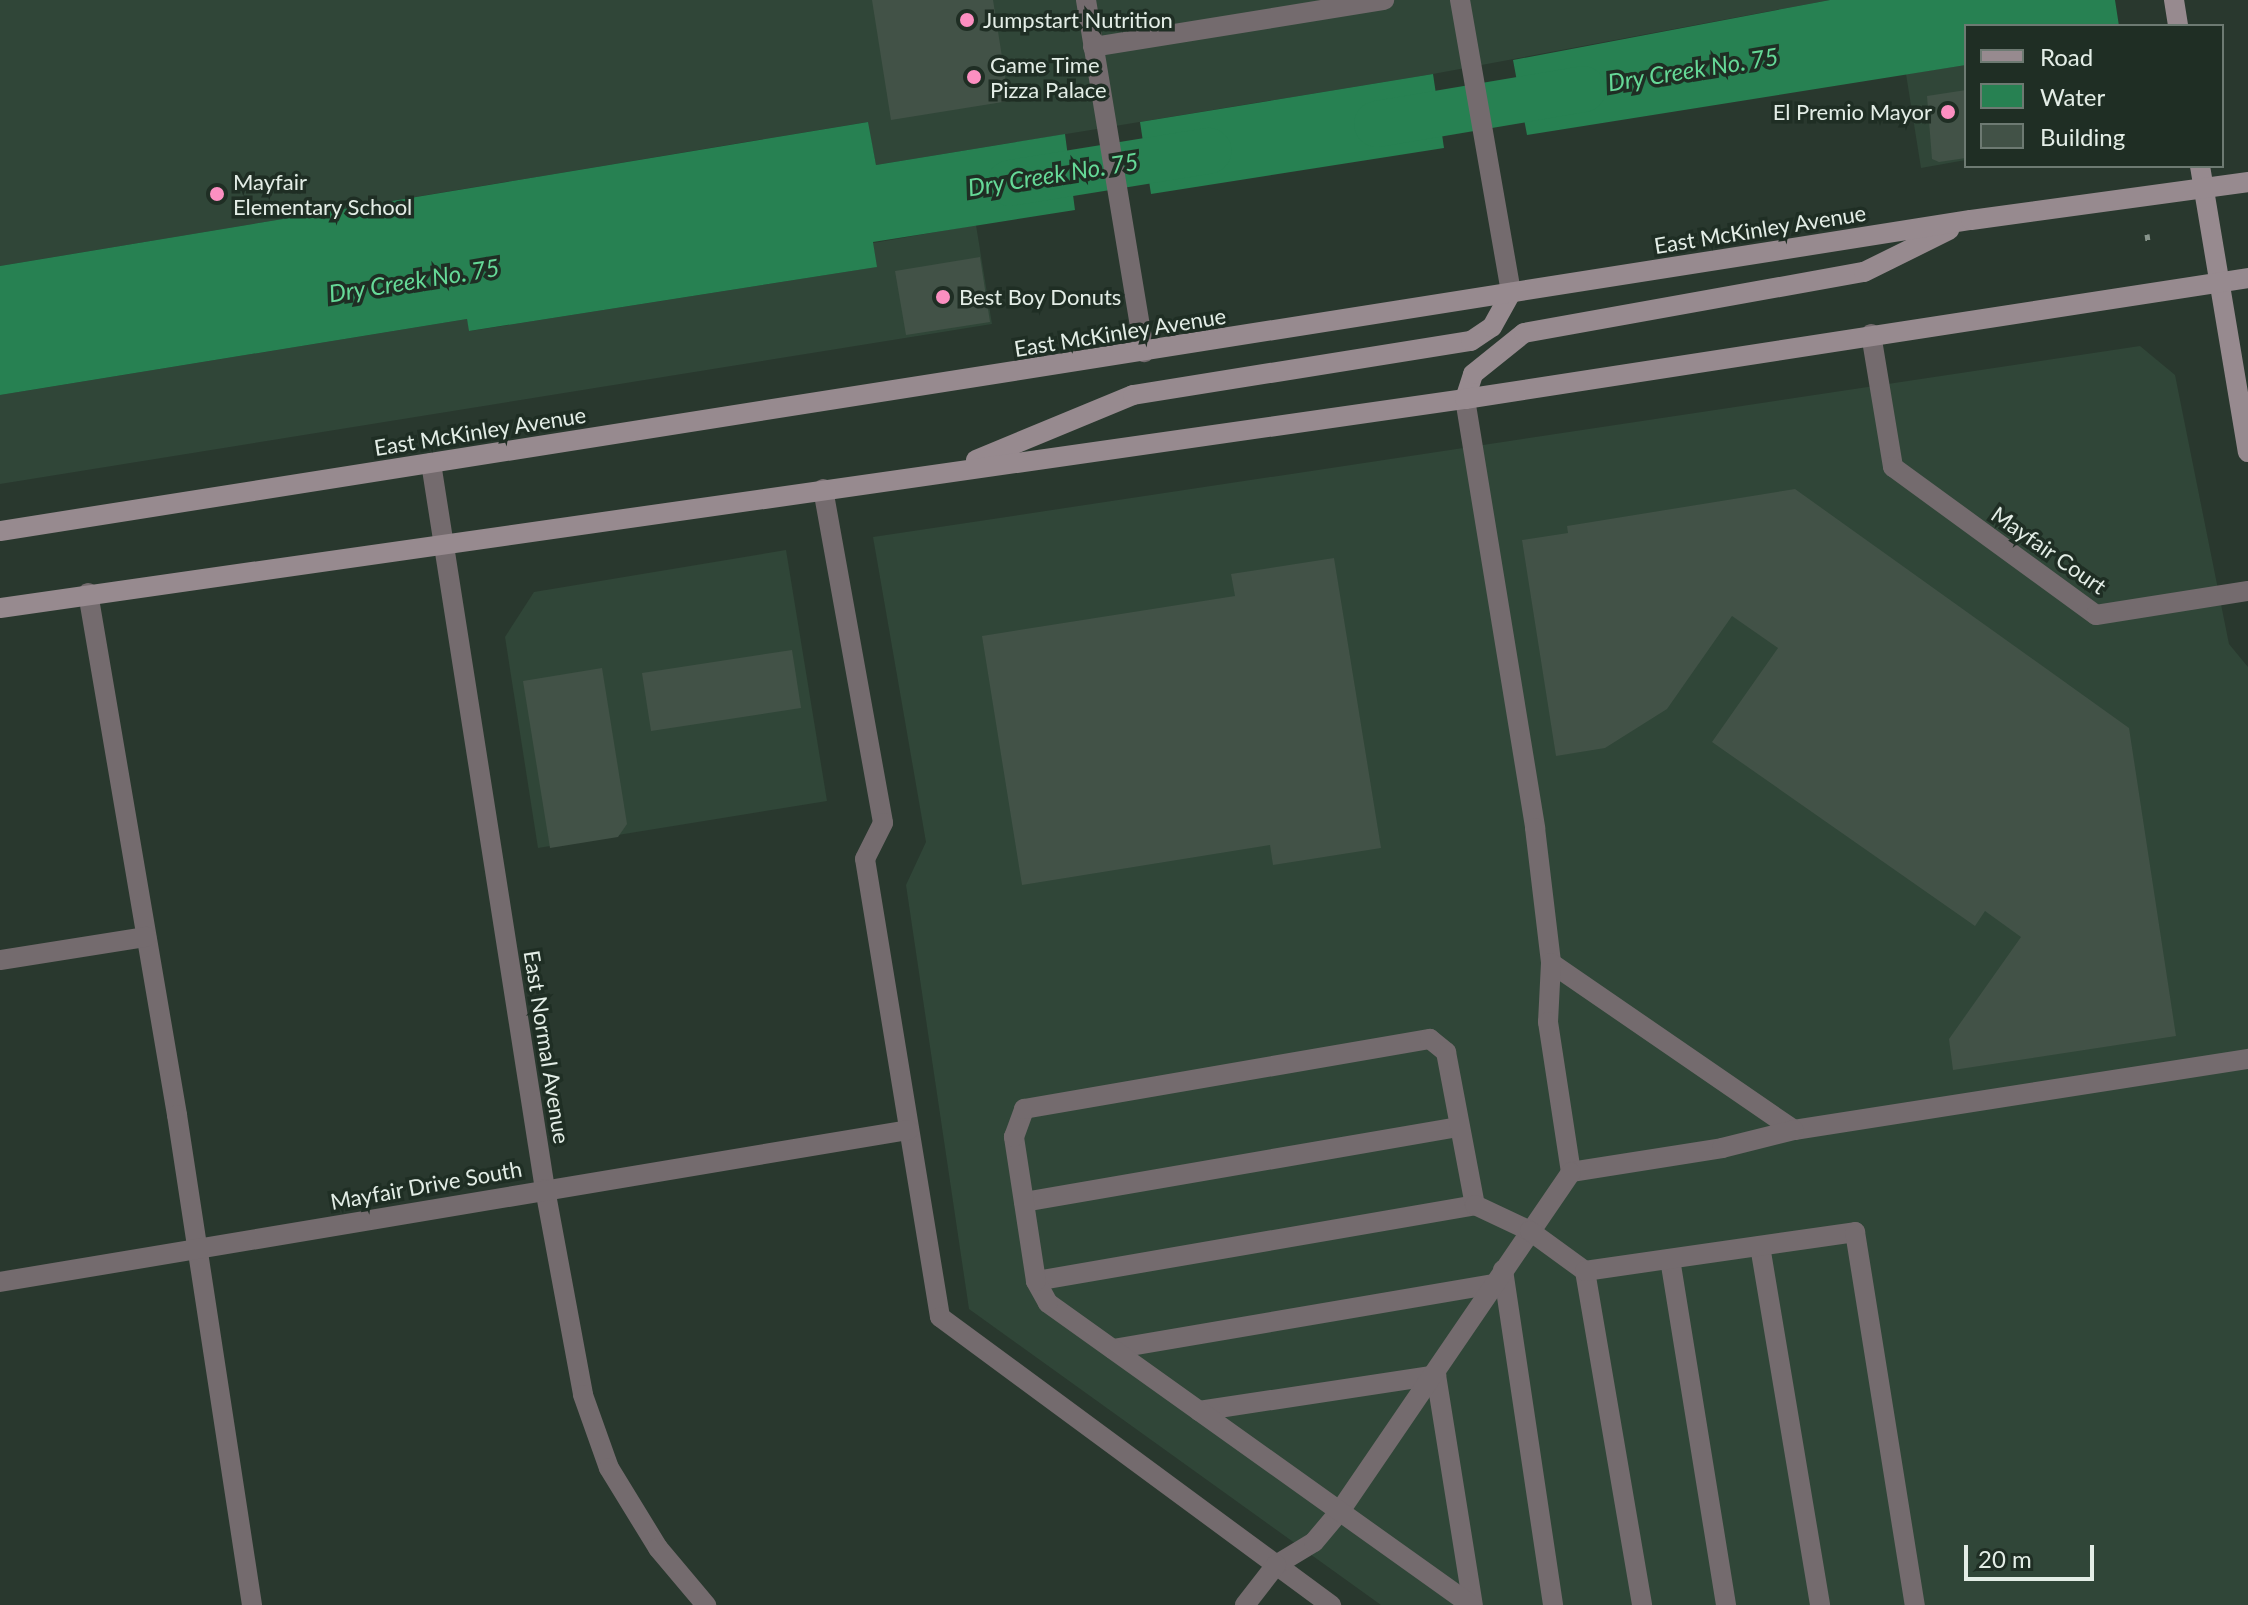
<!DOCTYPE html>
<style>
body{margin:0}
#map{position:relative;width:2248px;height:1605px;overflow:hidden;background:#29382e;font-family:Lato,sans-serif}
div>[style]{position:absolute}
.built>*{inset:0;background:#304638}
.water>*{inset:0;background:#278152}
.canal>*{height:46px;margin:-23px;padding:0 23px;transform-origin:23px;border-radius:23px;background:#278152}
.building>*{inset:0;background:#425247}
.path>*{height:5px;margin-top:-2.5px;transform-origin:0;background:repeating-linear-gradient(90deg,#87948b 0 6px,transparent 0 10px)}
.service>*{height:20px;margin:-10px;padding:0 10px;transform-origin:10px;border-radius:10px;background:#746b6e}
.minor>*{height:20px;margin:-10px;padding:0 10px;transform-origin:10px;border-radius:10px;background:#746b6e}
.secondary>*{height:20px;margin:-10px;padding:0 10px;transform-origin:10px;border-radius:10px;background:#978a8f}
.dots>*{width:22px;height:22px;translate:-50% -50%;box-sizing:border-box;border:4px solid #1f2e24;border-radius:50%}
span{translate:-50% -50%;white-space:nowrap;text-align:center;line-height:1.15;-webkit-text-stroke:7px #1f2e24;paint-order:stroke}
.poi-label{font-size:22px;color:#e3ede6}
.left{translate:0 -50%;text-align:left}
.right{translate:-100% -50%;text-align:right}
.street-label{font-size:22px;color:#e3ede6}
.water-label{font-size:24px;color:#65d997;font-style:italic}
.legend{position:absolute;left:1964px;top:24px;width:260px;height:144px;box-sizing:border-box;background:#1f2e24;border:2px solid #6d7a72;margin:0;padding:10px 14px;list-style:none;font-size:24px;color:#e3ede6}
.legend li{display:flex;align-items:center;gap:16px;height:40px}
.legend b{width:40px;border:2px solid #6d7a72}
.scale{position:absolute;left:1964px;top:1545px;width:130px;height:36px;box-sizing:border-box;border:4px solid #e3ede6;border-top:0;padding-left:10px;font-size:24px;line-height:28px;white-space:nowrap;color:#e3ede6;-webkit-text-stroke:6px #1f2e24;paint-order:stroke}
</style>
<div id="map">
<div class="built">
<i style="clip-path:polygon(0 0,1830px 0,1433px 74px,876px 165px,867px 122px,0 266px)"></i>
<i style="clip-path:polygon(1966px 65px,1966px 160px,1921px 168px,1906px 74px)"></i>
<i style="clip-path:polygon(976px 225px,992px 324px,0 484px,0 395px,467px 319px,470px 331px,876px 267px,873px 243px)"></i>
<i style="clip-path:polygon(2140px 346px,2175px 375px,2229px 644px,2248px 667px,2248px 1605px,1381px 1605px,969px 1309px,906px 885px,926px 842px,873px 537px)"></i>
<i style="clip-path:polygon(786px 550px,827px 801px,538px 848px,505px 637px,534px 592px)"></i>
</div>
<div class="water">
<i style="clip-path:polygon(1830px 0,2115px 0,2119px 26px,1966px 26px,1966px 65px,1527px 135px,1513px 60px)"></i>
<i style="clip-path:polygon(1433px 74px,1444px 148px,1151px 194px,1140px 122px)"></i>
<i style="clip-path:polygon(868px 122px,876px 165px,1065px 134px,1075px 210px,873px 242px,877px 267px,469px 331px,467px 319px,0 395px,0 266px)"></i>
</div>
<div class="canal">
<i style="left:1377px;top:124px;width:209px;rotate:-9.6deg"></i>
<i style="left:1010px;top:183px;width:201px;rotate:-9.2deg"></i>
</div>
<div class="building">
<i style="clip-path:polygon(872px 0,993px 0,1009px 101px,891px 120px)"></i>
<i style="clip-path:polygon(1966px 90px,1966px 158px,1939px 162px,1932px 159px,1927px 96px)"></i>
<i style="clip-path:polygon(980px 257px,990px 322px,906px 335px,895px 271px)"></i>
<i style="clip-path:polygon(1795px 489px,2129px 728px,2176px 1036px,1953px 1070px,1949px 1039px,2021px 937px,1985px 911px,1975px 926px,1712px 742px,1778px 648px,1732px 616px,1667px 709px,1605px 748px,1556px 756px,1522px 540px,1568px 533px,1567px 526px)"></i>
<i style="clip-path:polygon(1334px 558px,1381px 848px,1273px 865px,1270px 845px,1022px 885px,982px 636px,1235px 596px,1231px 574px)"></i>
<i style="clip-path:polygon(792px 650px,801px 708px,651px 731px,642px 673px)"></i>
<i style="clip-path:polygon(602px 668px,627px 824px,618px 837px,550px 848px,523px 681px)"></i>
</div>
<div class="path">
<i style="left:2147px;top:234px;width:7px;rotate:82deg"></i>
</div>
<div class="service">
<i style="left:1086px;top:0;width:357px;rotate:80.6deg"></i>
<i style="left:1460px;top:0;width:297px;rotate:80.1deg"></i>
<i style="left:1093px;top:47px;width:295px;rotate:-9.2deg"></i>
<i style="left:1871px;top:334px;width:135px;rotate:80.6deg"></i>
<i style="left:1893px;top:467px;width:251px;rotate:36.1deg"></i>
<i style="left:2096px;top:615px;width:154px;rotate:-9deg"></i>
<i style="left:1465px;top:399px;width:435px;rotate:80.7deg"></i>
<i style="left:1535px;top:828px;width:136px;rotate:83.2deg"></i>
<i style="left:1551px;top:963px;width:295px;rotate:34.5deg"></i>
<i style="left:1794px;top:1130px;width:460px;rotate:-8.9deg"></i>
<i style="left:823px;top:489px;width:339px;rotate:79.8deg"></i>
<i style="left:883px;top:823px;width:40px;rotate:116.6deg"></i>
<i style="left:865px;top:859px;width:464px;rotate:80.7deg"></i>
<i style="left:940px;top:1317px;width:486px;rotate:36.4deg"></i>
<i style="left:88px;top:593px;width:530px;rotate:80.32deg"></i>
<i style="left:177px;top:1115px;width:496px;rotate:81.3deg"></i>
<i style="left:0;top:960px;width:148px;rotate:-9deg"></i>
<i style="left:1551px;top:963px;width:59px;rotate:92.9deg"></i>
<i style="left:1548px;top:1022px;width:152px;rotate:81.3deg"></i>
<i style="left:1571px;top:1172px;width:153px;rotate:-9deg"></i>
<i style="left:1722px;top:1148px;width:74px;rotate:-14deg"></i>
<i style="left:1024px;top:1202px;width:442px;rotate:-9.8deg"></i>
<i style="left:1760px;top:1246px;width:364px;rotate:80.5deg"></i>
<i style="left:1670px;top:1259px;width:351px;rotate:80.8deg"></i>
<i style="left:1503px;top:1270px;width:339px;rotate:81.5deg"></i>
<i style="left:1585px;top:1271px;width:339px;rotate:80.3deg"></i>
<i style="left:1036px;top:1281px;width:446px;rotate:-9.8deg"></i>
<i style="left:1113px;top:1349px;width:387px;rotate:-9.7deg"></i>
<i style="left:1199px;top:1411px;width:240px;rotate:-8.6deg"></i>
<i style="left:1436px;top:1375px;width:233px;rotate:80.9deg"></i>
<i style="left:1276px;top:1565px;width:44px;rotate:-31.2deg"></i>
<i style="left:1314px;top:1542px;width:40px;rotate:-50deg"></i>
<i style="left:1340px;top:1511px;width:410px;rotate:-55.7deg"></i>
<i style="left:1471px;top:1605px;width:520px;rotate:-144.48deg"></i>
<i style="left:1048px;top:1303px;width:25px;rotate:-119deg"></i>
<i style="left:1036px;top:1281px;width:146px;rotate:-98.7deg"></i>
<i style="left:1014px;top:1137px;width:30px;rotate:-70deg"></i>
<i style="left:1024px;top:1109px;width:412px;rotate:-9.8deg"></i>
<i style="left:1430px;top:1039px;width:21px;rotate:39deg"></i>
<i style="left:1446px;top:1052px;width:156px;rotate:79.3deg"></i>
<i style="left:1475px;top:1205px;width:61px;rotate:25.3deg"></i>
<i style="left:1530px;top:1231px;width:68px;rotate:36deg"></i>
<i style="left:1585px;top:1271px;width:273px;rotate:-8.2deg"></i>
<i style="left:1855px;top:1232px;width:378px;rotate:80.9deg"></i>
</div>
<div class="minor">
<i style="left:431px;top:463px;width:735px;rotate:81.08deg"></i>
<i style="left:545px;top:1189px;width:209px;rotate:79.5deg"></i>
<i style="left:583px;top:1395px;width:77px;rotate:70.4deg"></i>
<i style="left:609px;top:1468px;width:94px;rotate:58.5deg"></i>
<i style="left:658px;top:1548px;width:75px;rotate:49.9deg"></i>
<i style="left:0;top:1282px;width:921px;rotate:-9.5deg"></i>
<i style="left:1245px;top:1605px;width:51px;rotate:-52.2deg"></i>
</div>
<div class="secondary">
<i style="left:2174px;top:0;width:26px;rotate:81deg"></i>
<i style="left:2200px;top:166px;width:290px;rotate:80.5deg"></i>
<i style="left:1465px;top:399px;width:26px;rotate:-72deg"></i>
<i style="left:1473px;top:374px;width:65px;rotate:-38.8deg"></i>
<i style="left:1524px;top:333px;width:345px;rotate:-10.2deg"></i>
<i style="left:1864px;top:272px;width:95px;rotate:-26.3deg"></i>
<i style="left:976px;top:460px;width:170px;rotate:-22.5deg"></i>
<i style="left:1133px;top:395px;width:342px;rotate:-9.1deg"></i>
<i style="left:1471px;top:341px;width:25px;rotate:-34deg"></i>
<i style="left:1492px;top:327px;width:39px;rotate:-61deg"></i>
<i style="left:0;top:531px;width:1995px;rotate:-8.97deg"></i>
<i style="left:1971px;top:220px;width:280px;rotate:-7.8deg"></i>
<i style="left:0;top:608px;width:1480px;rotate:-8.12deg"></i>
<i style="left:1465px;top:399px;width:792px;rotate:-8.78deg"></i>
</div>
<div class="dots">
<i style="left:967px;top:20px;background:#fc8fc1"></i>
<i style="left:974px;top:77px;background:#fc8fc1"></i>
<i style="left:1948px;top:112px;background:#fc8fc1"></i>
<i style="left:217px;top:194px;background:#fc8fc1"></i>
<i style="left:943px;top:297px;background:#fc8fc1"></i>
</div>
<div class="poi-label">
<span class="left" style="left:983px;top:20px">Jumpstart Nutrition</span>
<span class="left" style="left:990px;top:77px">Game Time<br>Pizza Palace</span>
<span class="right" style="left:1932px;top:112px">El Premio Mayor</span>
<span class="left" style="left:233px;top:194px">Mayfair<br>Elementary School</span>
<span class="left" style="left:959px;top:297px">Best Boy Donuts</span>
</div>
<div class="street-label">
<span style="left:1760px;top:229px;rotate:-9deg">East McKinley Avenue</span>
<span style="left:1120px;top:332px;rotate:-9deg">East McKinley Avenue</span>
<span style="left:480px;top:431px;rotate:-9deg">East McKinley Avenue</span>
<span style="left:2049px;top:550px;rotate:35deg">Mayfair Court</span>
<span style="left:547px;top:1047px;rotate:81deg">East Normal Avenue</span>
<span style="left:426px;top:1185px;rotate:-10deg">Mayfair Drive South</span>
</div>
<div class="water-label">
<span style="left:1693px;top:69px;rotate:-9deg">Dry Creek No. 75</span>
<span style="left:1053px;top:174px;rotate:-9deg">Dry Creek No. 75</span>
<span style="left:414px;top:280px;rotate:-9deg">Dry Creek No. 75</span>
</div>
<ul class="legend">
<li><b style="height:10px;background:#978a8f"></b>Road</li>
<li><b style="height:22px;background:#278152"></b>Water</li>
<li><b style="height:22px;background:#425247"></b>Building</li>
</ul>
<div class="scale">20 m</div>
</div>
